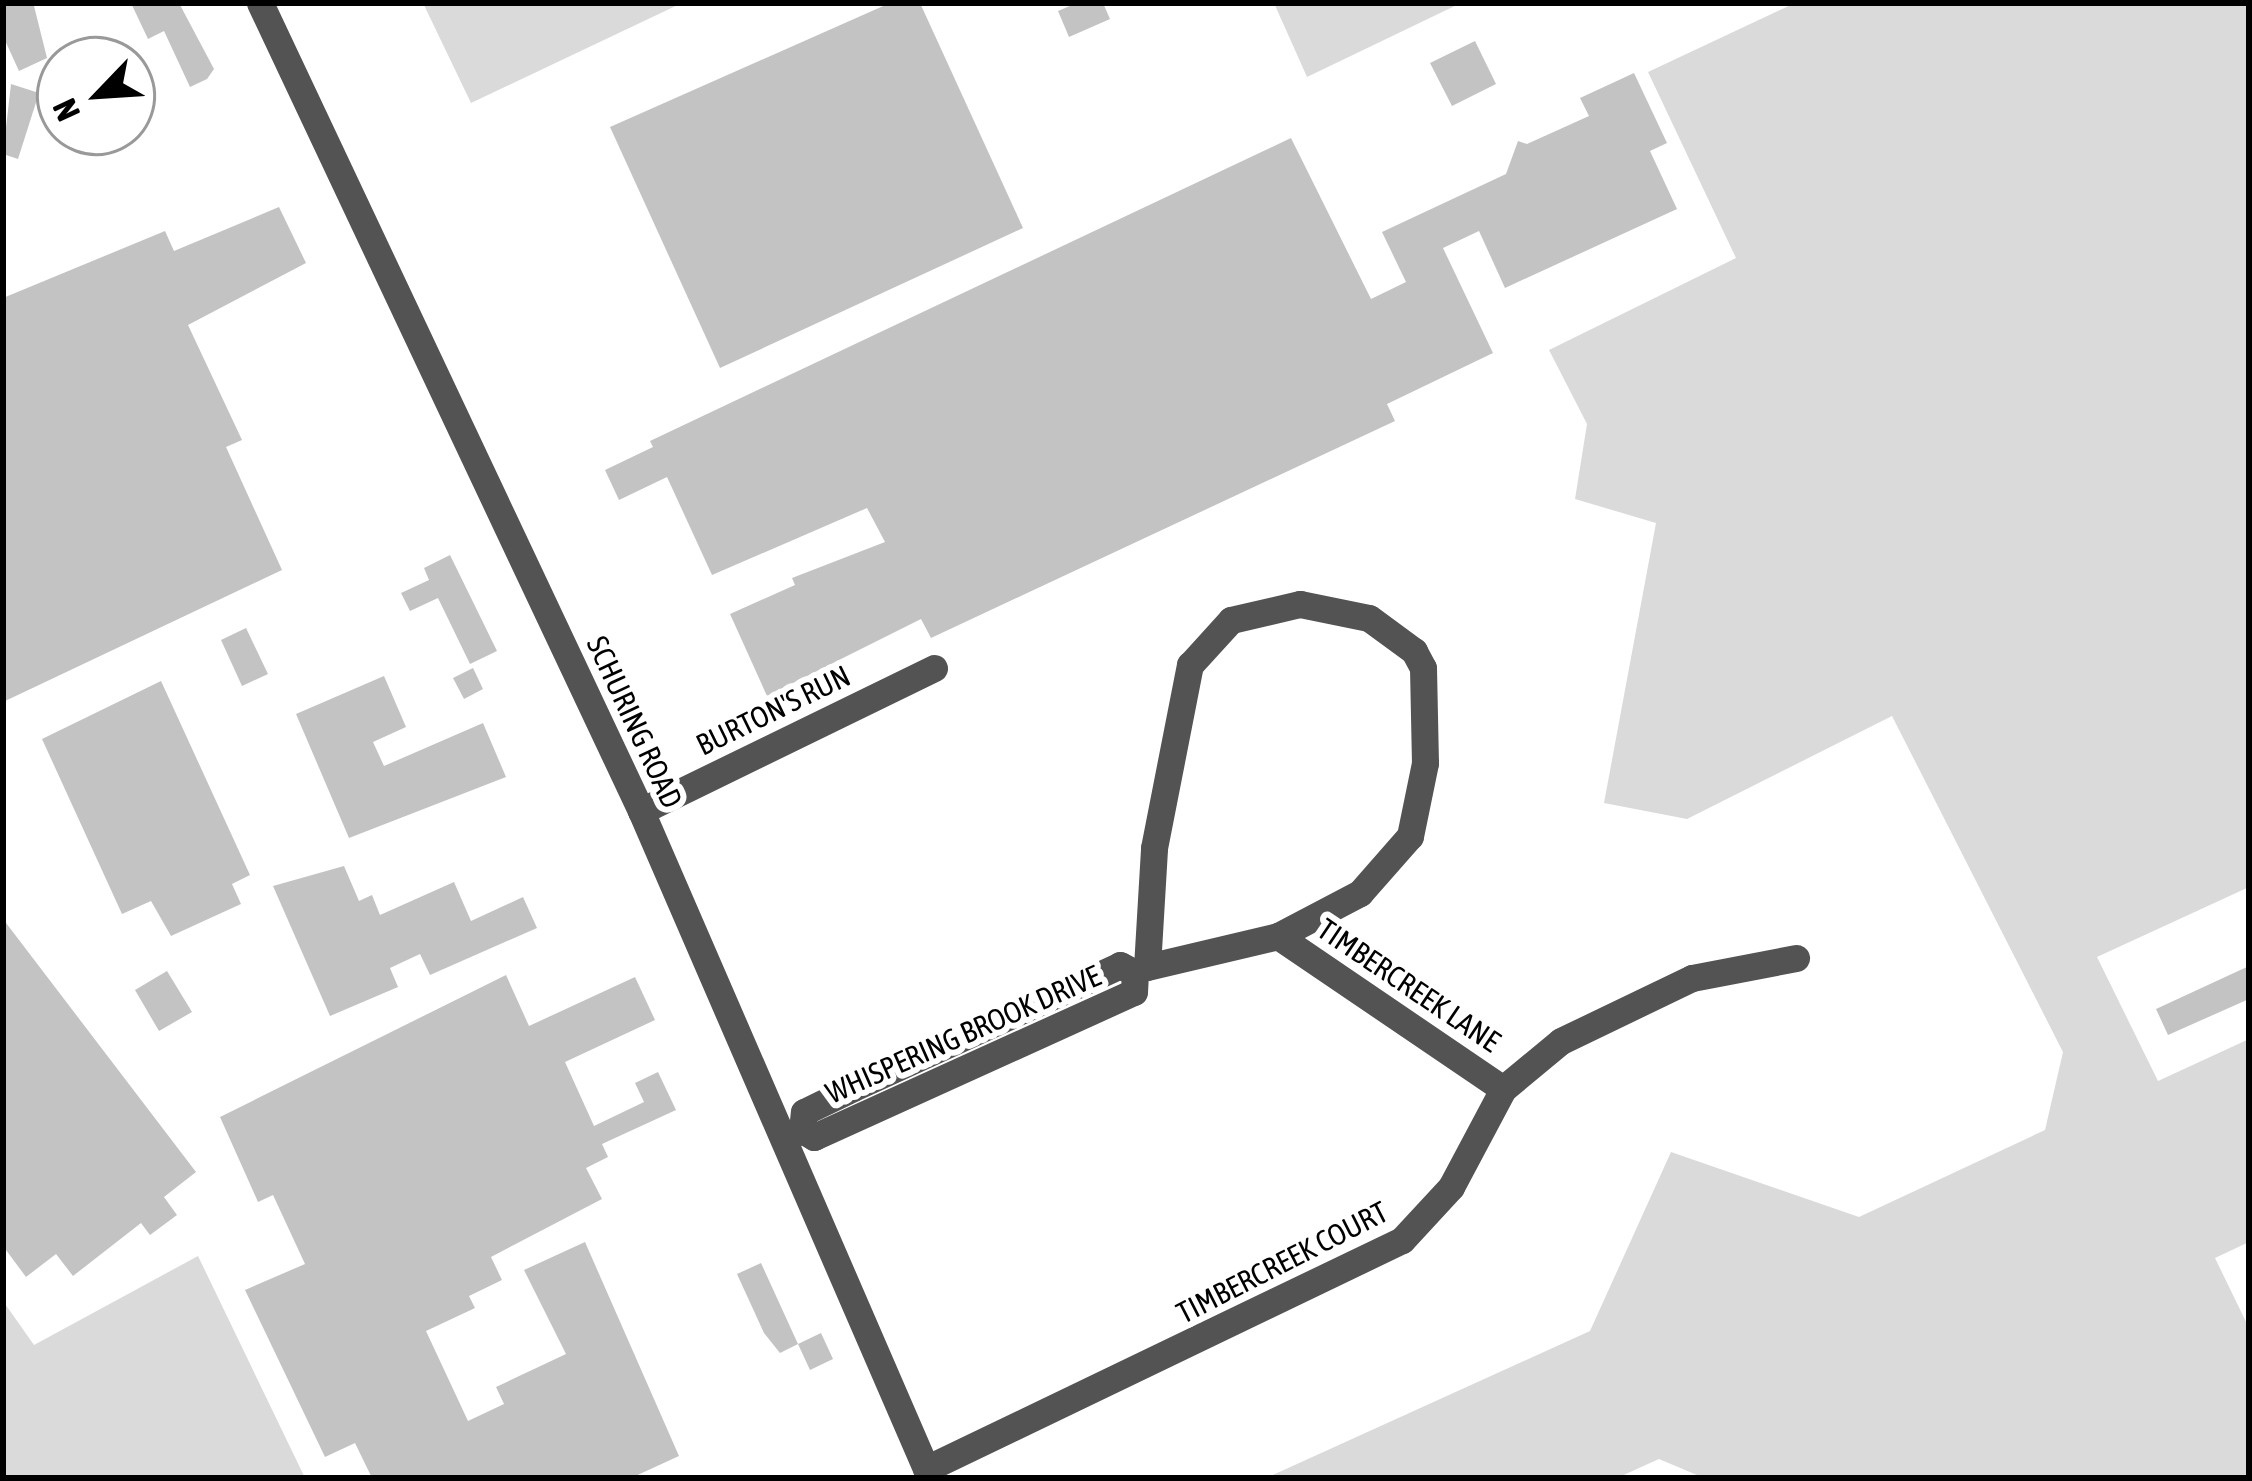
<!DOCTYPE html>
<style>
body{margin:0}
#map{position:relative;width:2252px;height:1481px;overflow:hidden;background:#fff;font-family:"Asap Condensed",sans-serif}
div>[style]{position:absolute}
.green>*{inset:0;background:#dadada}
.building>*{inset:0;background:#c3c3c3}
.minor>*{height:27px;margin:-13.5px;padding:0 13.5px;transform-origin:13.5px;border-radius:13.5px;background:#535353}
span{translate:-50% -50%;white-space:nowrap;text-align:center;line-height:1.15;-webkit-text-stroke:12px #fff;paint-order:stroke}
.street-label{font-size:30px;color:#000}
.frame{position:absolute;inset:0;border:6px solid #000;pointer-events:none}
.north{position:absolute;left:36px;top:36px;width:120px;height:120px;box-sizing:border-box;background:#fff;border:3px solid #999;border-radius:50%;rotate:245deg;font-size:33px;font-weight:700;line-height:48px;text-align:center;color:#000}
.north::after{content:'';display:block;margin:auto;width:42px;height:54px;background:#000;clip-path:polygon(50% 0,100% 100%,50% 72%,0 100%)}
</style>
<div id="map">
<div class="green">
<i style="clip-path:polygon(423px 3px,682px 3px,471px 103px)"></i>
<i style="clip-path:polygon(1274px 3px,1461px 3px,1307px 77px)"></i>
<i style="clip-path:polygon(1795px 3px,2249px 3px,2249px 887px,2097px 957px,2158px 1081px,2249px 1039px,2249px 1242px,2215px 1258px,2249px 1328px,2249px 1478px,1704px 1478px,1659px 1459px,1617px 1478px,1266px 1478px,1590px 1331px,1671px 1152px,1859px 1217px,2045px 1130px,2063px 1052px,1892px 716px,1687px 819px,1604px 803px,1656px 523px,1575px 499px,1587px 424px,1549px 350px,1736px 258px,1648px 72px)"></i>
<i style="clip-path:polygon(198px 1256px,305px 1478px,3px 1478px,3px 1301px,34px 1345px)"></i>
</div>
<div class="building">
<i style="clip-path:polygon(3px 3px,34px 6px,47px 58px,19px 71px,3px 36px)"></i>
<i style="clip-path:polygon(131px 3px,179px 3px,214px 69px,207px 79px,190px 87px,164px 31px,148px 39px)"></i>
<i style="clip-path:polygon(890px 3px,920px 3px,1023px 228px,720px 368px,610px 127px)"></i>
<i style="clip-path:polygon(1077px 3px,1103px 3px,1110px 19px,1069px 37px,1058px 11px)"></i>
<i style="clip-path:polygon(1475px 41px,1496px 84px,1452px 106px,1430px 63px)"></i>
<i style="clip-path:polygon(1634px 73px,1667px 143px,1650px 151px,1677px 209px,1505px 288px,1479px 231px,1443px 248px,1493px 353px,1387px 404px,1395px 421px,931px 638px,921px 619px,767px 696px,730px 614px,795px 585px,792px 578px,885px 542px,867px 508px,712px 575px,667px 477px,619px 500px,605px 470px,653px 447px,650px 441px,1291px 138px,1371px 299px,1406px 282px,1382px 232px,1506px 174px,1518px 141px,1527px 144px,1589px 116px,1580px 98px)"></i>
<i style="clip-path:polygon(11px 84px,39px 93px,18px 159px,3px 154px)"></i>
<i style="clip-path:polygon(279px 207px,306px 263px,188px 325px,242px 440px,226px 447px,282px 570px,3px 702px,3px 298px,165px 231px,174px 251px)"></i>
<i style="clip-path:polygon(450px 555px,497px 651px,470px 664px,438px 598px,410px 611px,401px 593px,429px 580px,424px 568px)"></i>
<i style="clip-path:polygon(246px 628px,268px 674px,242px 686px,221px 640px)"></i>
<i style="clip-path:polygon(473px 668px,483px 689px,464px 699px,453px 678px)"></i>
<i style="clip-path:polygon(384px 676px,406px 727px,373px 742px,384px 766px,483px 723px,506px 777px,349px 838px,296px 714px)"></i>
<i style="clip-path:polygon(161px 681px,250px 875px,232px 884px,241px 904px,171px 936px,151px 901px,122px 914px,42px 739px)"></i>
<i style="clip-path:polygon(344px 866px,359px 901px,372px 895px,380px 915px,454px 882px,471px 921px,523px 897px,537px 928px,430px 975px,420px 954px,390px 968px,398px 987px,330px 1016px,273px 886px)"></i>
<i style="clip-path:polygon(3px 919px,196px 1172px,164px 1197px,177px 1215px,150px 1235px,141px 1223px,73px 1276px,56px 1254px,26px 1277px,3px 1246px)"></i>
<i style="clip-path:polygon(2249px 966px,2249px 999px,2168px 1035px,2156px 1009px)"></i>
<i style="clip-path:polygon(167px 971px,192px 1012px,159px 1031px,135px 990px)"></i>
<i style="clip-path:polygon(506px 975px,529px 1026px,635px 977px,655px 1020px,565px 1062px,594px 1126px,644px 1102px,635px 1083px,658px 1072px,676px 1110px,602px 1144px,608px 1157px,586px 1168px,602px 1199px,491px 1257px,502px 1280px,469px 1296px,475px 1308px,426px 1331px,468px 1421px,504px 1404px,496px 1387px,566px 1354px,524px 1270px,585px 1242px,679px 1456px,631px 1478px,372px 1478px,355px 1443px,325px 1457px,245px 1290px,305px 1264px,273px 1195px,258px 1202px,220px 1117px)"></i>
<i style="clip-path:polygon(761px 1263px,798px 1344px,821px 1333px,833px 1359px,810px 1370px,798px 1344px,780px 1353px,764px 1333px,737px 1274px)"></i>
</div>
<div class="minor">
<i style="left:260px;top:3px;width:893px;rotate:64.75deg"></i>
<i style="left:641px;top:811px;width:727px;rotate:66.57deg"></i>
<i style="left:1300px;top:604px;width:70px;rotate:11.5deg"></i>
<i style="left:1369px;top:618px;width:56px;rotate:36.3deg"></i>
<i style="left:1414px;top:651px;width:19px;rotate:62deg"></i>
<i style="left:1423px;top:668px;width:95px;rotate:88.8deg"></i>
<i style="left:1425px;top:763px;width:75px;rotate:101.6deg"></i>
<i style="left:1410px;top:836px;width:76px;rotate:131.3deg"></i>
<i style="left:1360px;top:893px;width:93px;rotate:152.3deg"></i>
<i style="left:1278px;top:936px;width:135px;rotate:166.7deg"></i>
<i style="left:1147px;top:967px;width:119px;rotate:-86.6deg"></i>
<i style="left:1154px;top:848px;width:187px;rotate:-78.9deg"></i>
<i style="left:1190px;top:665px;width:61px;rotate:-47.7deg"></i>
<i style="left:1231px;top:620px;width:71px;rotate:-13.1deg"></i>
<i style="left:641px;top:811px;width:326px;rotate:-26deg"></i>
<i style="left:1278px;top:936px;width:272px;rotate:34.2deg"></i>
<i style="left:802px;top:1130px;width:18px;rotate:-84deg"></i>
<i style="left:804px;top:1112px;width:55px;rotate:-26.1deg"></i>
<i style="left:853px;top:1088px;width:294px;rotate:-24.7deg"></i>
<i style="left:1120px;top:965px;width:17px;rotate:28deg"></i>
<i style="left:784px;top:1138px;width:20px;rotate:-24deg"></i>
<i style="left:802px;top:1130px;width:14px;rotate:30deg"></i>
<i style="left:814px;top:1137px;width:351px;rotate:-24.4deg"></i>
<i style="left:1134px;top:992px;width:19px;rotate:-87deg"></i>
<i style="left:926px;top:1469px;width:528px;rotate:-25.69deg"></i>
<i style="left:1402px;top:1240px;width:72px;rotate:-47.2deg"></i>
<i style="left:1451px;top:1187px;width:111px;rotate:-62deg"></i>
<i style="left:1503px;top:1089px;width:75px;rotate:-39.6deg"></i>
<i style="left:1561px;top:1041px;width:145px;rotate:-25.7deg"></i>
<i style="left:1692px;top:978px;width:106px;rotate:-10.9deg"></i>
</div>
<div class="street-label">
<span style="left:773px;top:710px;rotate:-26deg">BURTON'S RUN</span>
<span style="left:635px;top:722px;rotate:65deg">SCHURING ROAD</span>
<span style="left:1409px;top:985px;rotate:34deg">TIMBERCREEK LANE</span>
<span style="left:963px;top:1034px;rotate:-24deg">WHISPERING BROOK DRIVE</span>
<span style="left:1282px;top:1262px;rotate:-27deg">TIMBERCREEK COURT</span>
</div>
<div class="frame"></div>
<div class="north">N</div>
</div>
